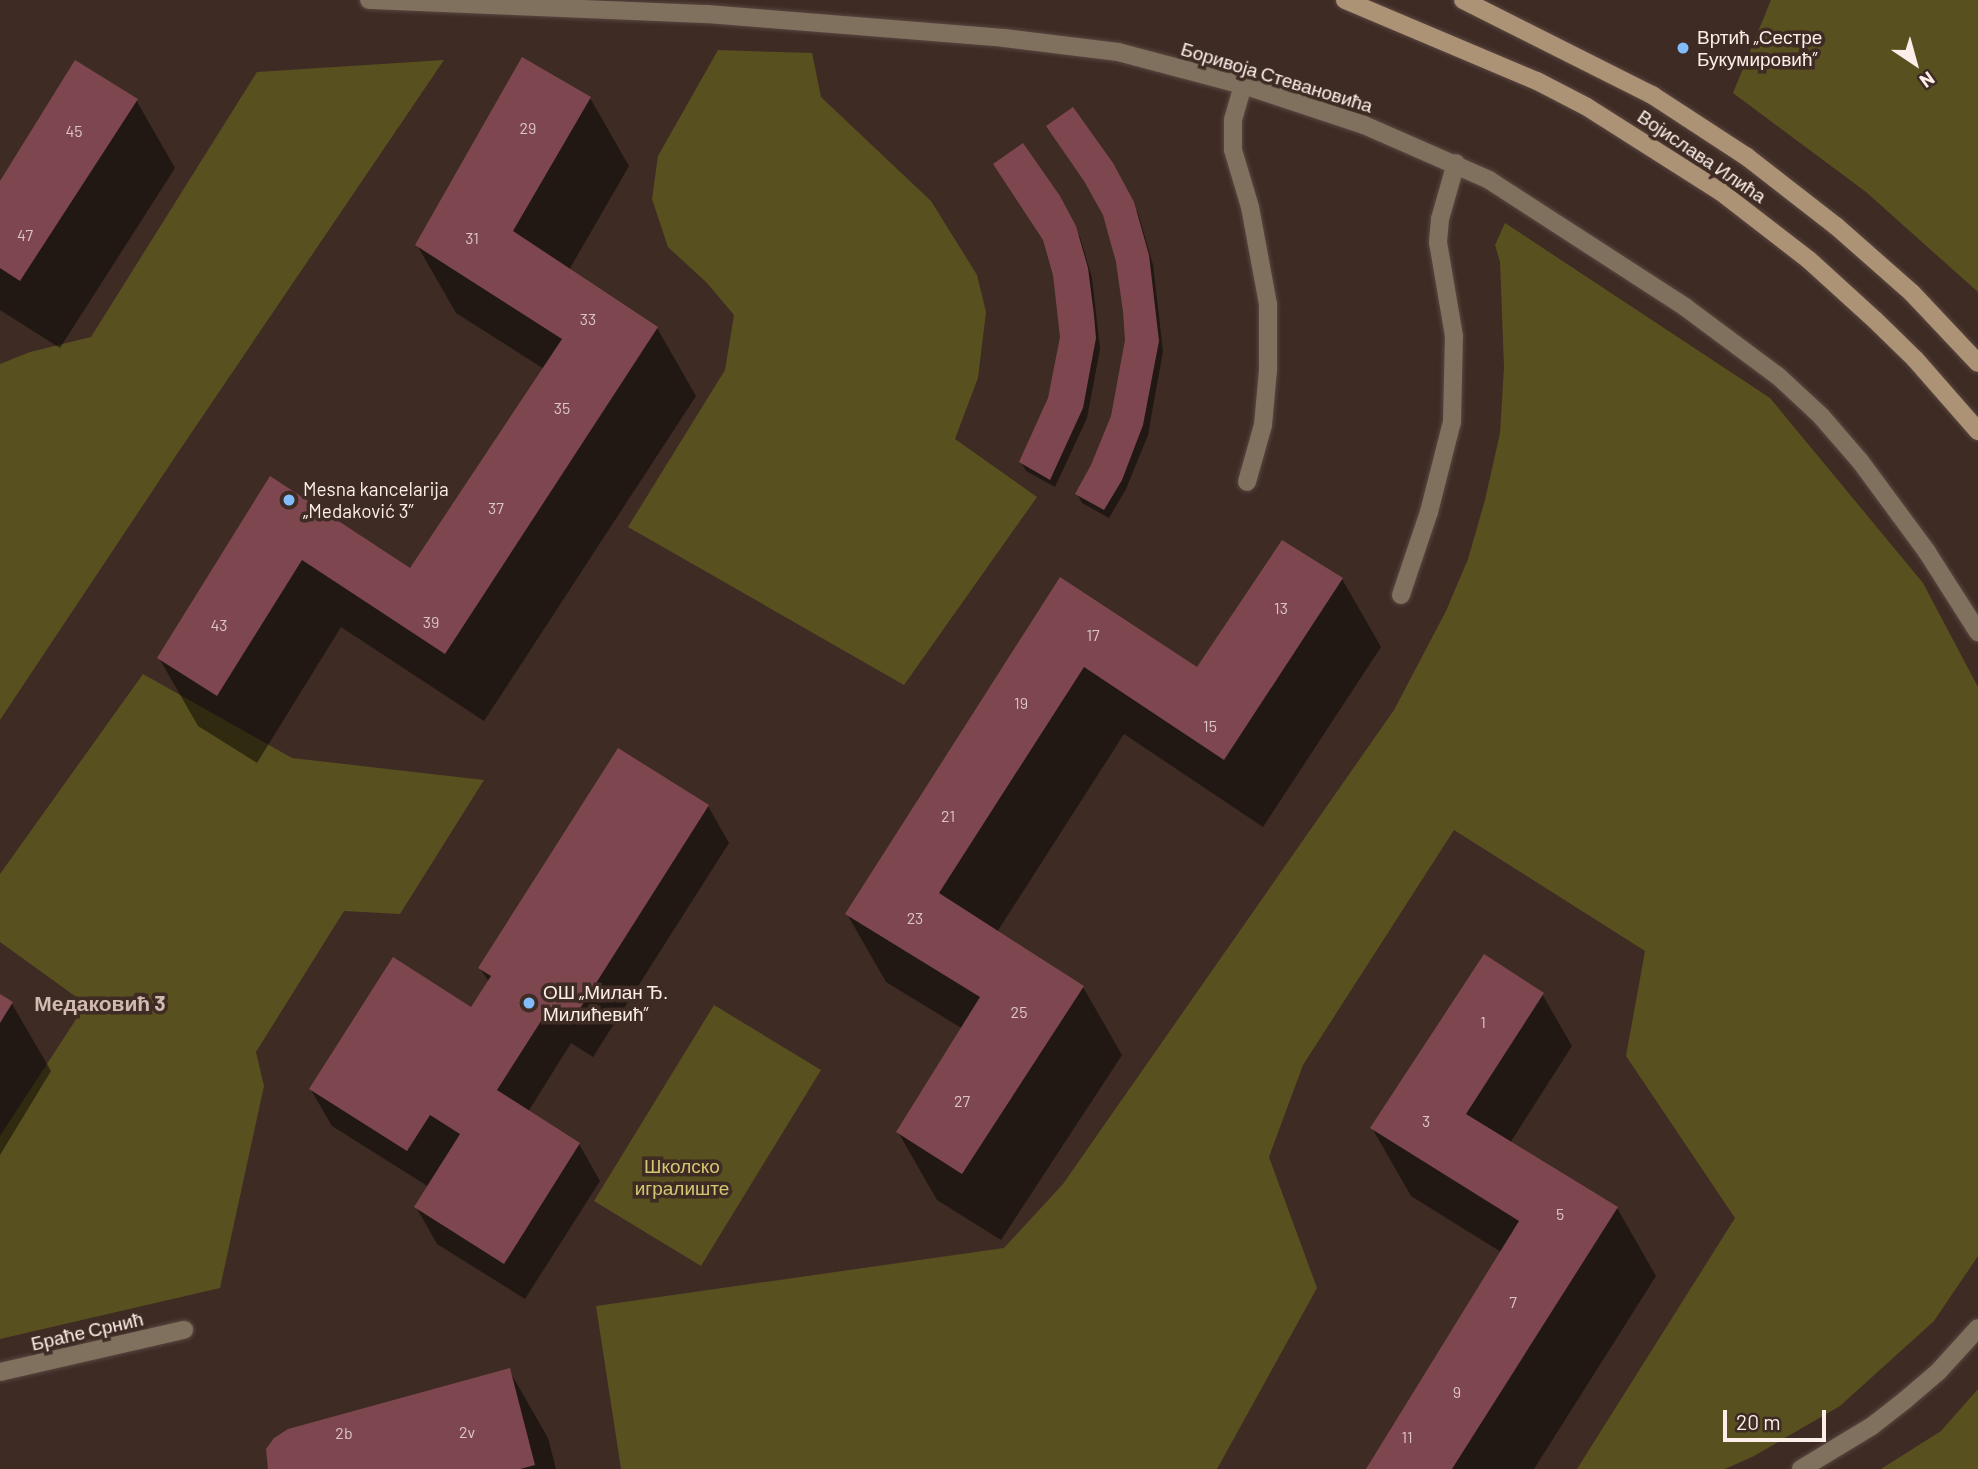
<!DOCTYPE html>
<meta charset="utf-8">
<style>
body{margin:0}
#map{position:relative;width:1978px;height:1469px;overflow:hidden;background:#3e2b24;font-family:Barlow,sans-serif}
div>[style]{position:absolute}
.green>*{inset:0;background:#59501f}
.shadow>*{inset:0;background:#0007}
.building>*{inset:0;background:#7e4750}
.roads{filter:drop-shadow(0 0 2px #594640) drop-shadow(0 0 2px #594640)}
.service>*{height:18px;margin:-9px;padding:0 9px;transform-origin:9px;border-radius:9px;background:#80705e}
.minor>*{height:18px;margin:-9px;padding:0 9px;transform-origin:9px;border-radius:9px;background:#80705e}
.secondary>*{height:18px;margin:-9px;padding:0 9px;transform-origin:9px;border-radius:9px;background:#ad9376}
.dots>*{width:19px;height:19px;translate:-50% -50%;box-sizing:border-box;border:4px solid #3e2b24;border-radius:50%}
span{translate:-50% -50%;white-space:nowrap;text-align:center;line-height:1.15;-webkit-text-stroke:7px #3e2b24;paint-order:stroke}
.number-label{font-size:16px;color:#dcc5c4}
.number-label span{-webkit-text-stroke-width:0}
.poi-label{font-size:19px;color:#fcefea}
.left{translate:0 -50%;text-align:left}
.street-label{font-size:19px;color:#fcefea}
.park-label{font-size:19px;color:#d5c674}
.neighbourhood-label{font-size:21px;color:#d3bab1;font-weight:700}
.north{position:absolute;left:1880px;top:28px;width:70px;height:70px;-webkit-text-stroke:5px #3e2b24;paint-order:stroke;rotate:144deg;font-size:19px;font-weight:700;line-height:28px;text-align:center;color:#fcefea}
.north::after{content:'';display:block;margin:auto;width:24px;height:32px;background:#fcefea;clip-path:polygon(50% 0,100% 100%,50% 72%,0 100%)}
.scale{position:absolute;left:1723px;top:1410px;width:103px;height:32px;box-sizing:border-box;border:4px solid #fcefea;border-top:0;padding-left:9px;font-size:21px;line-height:24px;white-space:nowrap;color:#fcefea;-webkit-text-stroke:5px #3e2b24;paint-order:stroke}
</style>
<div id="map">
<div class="green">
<i style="clip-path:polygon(1771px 0,1978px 0,1978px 292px,1866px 192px,1733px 93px)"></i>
<i style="clip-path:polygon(718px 50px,812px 53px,821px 97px,931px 201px,977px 275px,986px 312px,978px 378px,955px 439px,1037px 497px,904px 685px,628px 527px,725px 370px,734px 315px,707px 283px,668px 247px,652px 199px,658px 156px)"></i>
<i style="clip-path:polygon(444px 60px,177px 454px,0 720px,0 364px,30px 352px,91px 337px,257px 72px)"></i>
<i style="clip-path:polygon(1505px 223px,1770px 398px,1923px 583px,1978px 687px,1978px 1256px,1934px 1321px,1840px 1406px,1754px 1456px,1725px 1469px,1577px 1469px,1735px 1218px,1626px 1056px,1645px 951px,1454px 830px,1303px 1065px,1269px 1157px,1317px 1288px,1217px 1469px,621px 1469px,596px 1306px,1004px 1248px,1063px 1184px,1394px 710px,1446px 611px,1468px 559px,1485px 500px,1500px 433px,1504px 367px,1500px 262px,1495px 245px)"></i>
<i style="clip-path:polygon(143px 674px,292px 758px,484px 780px,400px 914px,344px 911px,256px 1052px,264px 1086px,220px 1288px,0 1339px,0 1136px,86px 1004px,0 942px,0 874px)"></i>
<i style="clip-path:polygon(714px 1005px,821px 1070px,701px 1266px,594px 1201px)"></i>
<i style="clip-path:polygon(1978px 1389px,1978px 1469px,1881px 1469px,1941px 1431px)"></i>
</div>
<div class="shadow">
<i style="clip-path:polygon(590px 98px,629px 166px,569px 270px,657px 328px,696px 396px,484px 721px,341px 627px,257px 763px,198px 726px,159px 658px,270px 478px,410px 571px,544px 369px,456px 313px,417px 245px)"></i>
<i style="clip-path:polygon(136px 100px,175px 168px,60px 348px,0 310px,0 184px)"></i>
<i style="clip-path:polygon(1111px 164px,1138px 213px,1153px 265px,1163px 351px,1148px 435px,1126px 489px,1109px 518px,1082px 503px,1077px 494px,1093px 466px,1112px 416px,1126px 340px)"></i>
<i style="clip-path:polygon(1059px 197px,1080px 237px,1092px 278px,1100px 349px,1087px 418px,1055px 487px,1026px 471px,1021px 462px,1050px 399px,1062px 337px)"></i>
<i style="clip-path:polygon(1061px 579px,1198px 669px,1342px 579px,1381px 647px,1263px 827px,1124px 734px,997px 932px,1083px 987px,1122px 1055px,1001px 1240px,937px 1200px,898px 1132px,963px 1029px,886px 982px,847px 914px)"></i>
<i style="clip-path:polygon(708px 806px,729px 843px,593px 1057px,571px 1043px,528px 1112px,579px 1144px,600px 1181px,525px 1299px,437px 1244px,416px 1207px,429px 1187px,332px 1126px,311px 1090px,472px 1009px,489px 982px,480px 968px)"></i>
<i style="clip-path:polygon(1542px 994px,1572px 1046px,1510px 1143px,1617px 1208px,1656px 1276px,1534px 1469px,1368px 1469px,1501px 1252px,1411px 1196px,1372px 1128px)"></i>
<i style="clip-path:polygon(0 996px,12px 1004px,51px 1071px,0 1155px)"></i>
<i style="clip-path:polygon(509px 1370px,548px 1438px,556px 1469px,270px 1469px)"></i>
</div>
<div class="building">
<i style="clip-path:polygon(522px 57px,591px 97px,513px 231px,658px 327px,445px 654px,302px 560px,217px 696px,157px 658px,270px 476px,410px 568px,562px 339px,415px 245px)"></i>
<i style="clip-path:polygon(75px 60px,138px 99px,20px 281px,0 268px,0 181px)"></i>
<i style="clip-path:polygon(1073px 107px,1113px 163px,1134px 202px,1149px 255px,1159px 341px,1143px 425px,1122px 480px,1104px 510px,1075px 494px,1091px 465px,1111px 416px,1125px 340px,1123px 312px,1116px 262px,1103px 215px,1084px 181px,1046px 126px)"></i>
<i style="clip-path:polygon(1023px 143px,1060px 196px,1076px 226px,1088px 268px,1094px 315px,1096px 338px,1083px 408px,1050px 480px,1019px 462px,1048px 398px,1060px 337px,1053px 275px,1043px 240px,993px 164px)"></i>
<i style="clip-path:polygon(1282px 540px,1343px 578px,1224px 760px,1084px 667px,939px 893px,1084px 986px,962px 1174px,896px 1132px,980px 997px,845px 914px,1060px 577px,1197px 667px)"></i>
<i style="clip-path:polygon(618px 748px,709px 805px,572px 1021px,550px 1007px,497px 1090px,580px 1143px,504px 1264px,414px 1207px,460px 1134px,430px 1115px,407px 1151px,309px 1089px,393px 957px,471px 1007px,491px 976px,478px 968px)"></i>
<i style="clip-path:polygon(1484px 954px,1544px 993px,1466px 1114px,1618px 1207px,1452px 1469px,1366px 1469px,1519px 1221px,1370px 1128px)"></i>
<i style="clip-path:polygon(0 994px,13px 1002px,0 1023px)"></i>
<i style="clip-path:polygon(510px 1368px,535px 1465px,520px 1469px,268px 1469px,266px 1449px,274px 1438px,288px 1429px)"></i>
</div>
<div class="roads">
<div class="service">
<i style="left:1243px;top:85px;width:36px;rotate:106deg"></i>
<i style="left:1233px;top:120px;width:30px;rotate:90deg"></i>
<i style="left:1233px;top:150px;width:59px;rotate:73.4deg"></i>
<i style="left:1250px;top:207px;width:99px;rotate:79.5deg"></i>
<i style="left:1268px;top:304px;width:66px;rotate:90deg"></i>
<i style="left:1268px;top:370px;width:55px;rotate:95.2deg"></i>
<i style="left:1263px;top:425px;width:59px;rotate:105.7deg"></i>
<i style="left:1401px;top:595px;width:88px;rotate:-71.4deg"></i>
<i style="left:1429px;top:512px;width:93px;rotate:-75.7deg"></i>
<i style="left:1452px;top:422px;width:86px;rotate:-88.7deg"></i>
<i style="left:1454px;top:336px;width:95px;rotate:-99.7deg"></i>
<i style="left:1438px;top:242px;width:23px;rotate:-85deg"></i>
<i style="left:1440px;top:219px;width:58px;rotate:-74.1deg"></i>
</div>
<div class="minor">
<i style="left:369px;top:0;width:338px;rotate:2.4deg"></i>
<i style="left:707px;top:14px;width:298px;rotate:4.6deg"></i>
<i style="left:1004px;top:38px;width:115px;rotate:7deg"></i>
<i style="left:1118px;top:52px;width:129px;rotate:14.8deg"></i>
<i style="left:1243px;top:85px;width:127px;rotate:18.3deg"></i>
<i style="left:1364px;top:125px;width:137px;rotate:23.7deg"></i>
<i style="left:1489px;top:180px;width:234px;rotate:32.9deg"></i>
<i style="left:1685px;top:307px;width:116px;rotate:36.6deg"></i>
<i style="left:1778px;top:376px;width:59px;rotate:42.9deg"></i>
<i style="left:1821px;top:416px;width:60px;rotate:49.1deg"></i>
<i style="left:1860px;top:461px;width:113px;rotate:53.6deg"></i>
<i style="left:1927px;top:552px;width:95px;rotate:57.5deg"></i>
<i style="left:0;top:1372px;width:189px;rotate:-12.9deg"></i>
<i style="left:1801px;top:1469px;width:83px;rotate:-31.2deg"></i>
<i style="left:1872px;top:1426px;width:41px;rotate:-38deg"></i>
<i style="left:1904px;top:1401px;width:45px;rotate:-40.5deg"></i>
<i style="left:1938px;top:1372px;width:59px;rotate:-47.7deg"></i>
</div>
<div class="secondary">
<i style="left:1345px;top:0;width:208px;rotate:22.9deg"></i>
<i style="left:1537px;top:81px;width:56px;rotate:27.5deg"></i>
<i style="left:1587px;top:107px;width:159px;rotate:32.4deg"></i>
<i style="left:1721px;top:192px;width:111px;rotate:37.7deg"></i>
<i style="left:1809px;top:260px;width:89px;rotate:42.3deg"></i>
<i style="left:1875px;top:320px;width:56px;rotate:44.3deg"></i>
<i style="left:1915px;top:359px;width:96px;rotate:48.8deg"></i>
<i style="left:1463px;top:0;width:212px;rotate:26.7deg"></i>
<i style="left:1652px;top:95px;width:113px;rotate:33.1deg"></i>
<i style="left:1747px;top:157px;width:113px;rotate:37.8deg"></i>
<i style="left:1836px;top:226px;width:101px;rotate:41.4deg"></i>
<i style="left:1912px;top:293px;width:96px;rotate:46.7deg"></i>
</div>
</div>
<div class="dots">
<i style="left:1683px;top:48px;background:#82bcfa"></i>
<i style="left:289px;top:500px;background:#82bcfa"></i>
<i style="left:529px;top:1003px;background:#82bcfa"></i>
</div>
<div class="number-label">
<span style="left:528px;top:128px">29</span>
<span style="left:74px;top:131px">45</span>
<span style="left:25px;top:235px">47</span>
<span style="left:472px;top:238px">31</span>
<span style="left:588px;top:319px">33</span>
<span style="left:562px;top:408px">35</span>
<span style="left:496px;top:508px">37</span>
<span style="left:1281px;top:608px">13</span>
<span style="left:431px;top:622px">39</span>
<span style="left:219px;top:625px">43</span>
<span style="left:1093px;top:635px">17</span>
<span style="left:1021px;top:703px">19</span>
<span style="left:1210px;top:726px">15</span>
<span style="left:948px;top:816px">21</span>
<span style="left:915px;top:918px">23</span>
<span style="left:1019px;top:1012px">25</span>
<span style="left:1483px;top:1022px">1</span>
<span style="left:962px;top:1101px">27</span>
<span style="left:1426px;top:1121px">3</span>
<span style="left:1560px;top:1214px">5</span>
<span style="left:1513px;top:1302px">7</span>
<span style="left:1457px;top:1392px">9</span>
<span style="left:467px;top:1432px">2v</span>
<span style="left:344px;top:1433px">2b</span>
<span style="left:1407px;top:1437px">11</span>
</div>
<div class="poi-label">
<span class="left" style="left:1697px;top:48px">Вртић „Сестре<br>Букумировић”</span>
<span class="left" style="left:303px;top:500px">Mesna kancelarija<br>„Medaković 3”</span>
<span class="left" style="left:543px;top:1003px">ОШ „Милан Ђ.<br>Милићевић”</span>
</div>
<div class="street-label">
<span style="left:1277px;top:77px;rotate:17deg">Боривоја Стевановића</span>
<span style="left:1702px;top:156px;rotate:34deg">Војислава Илића</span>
<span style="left:87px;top:1331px;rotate:-13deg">Браће Срнић</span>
</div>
<div class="park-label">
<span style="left:682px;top:1177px">Школско<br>игралиште</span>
</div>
<div class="neighbourhood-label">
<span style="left:100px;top:1003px">Медаковић 3</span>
</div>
<div class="north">N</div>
<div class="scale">20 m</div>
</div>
